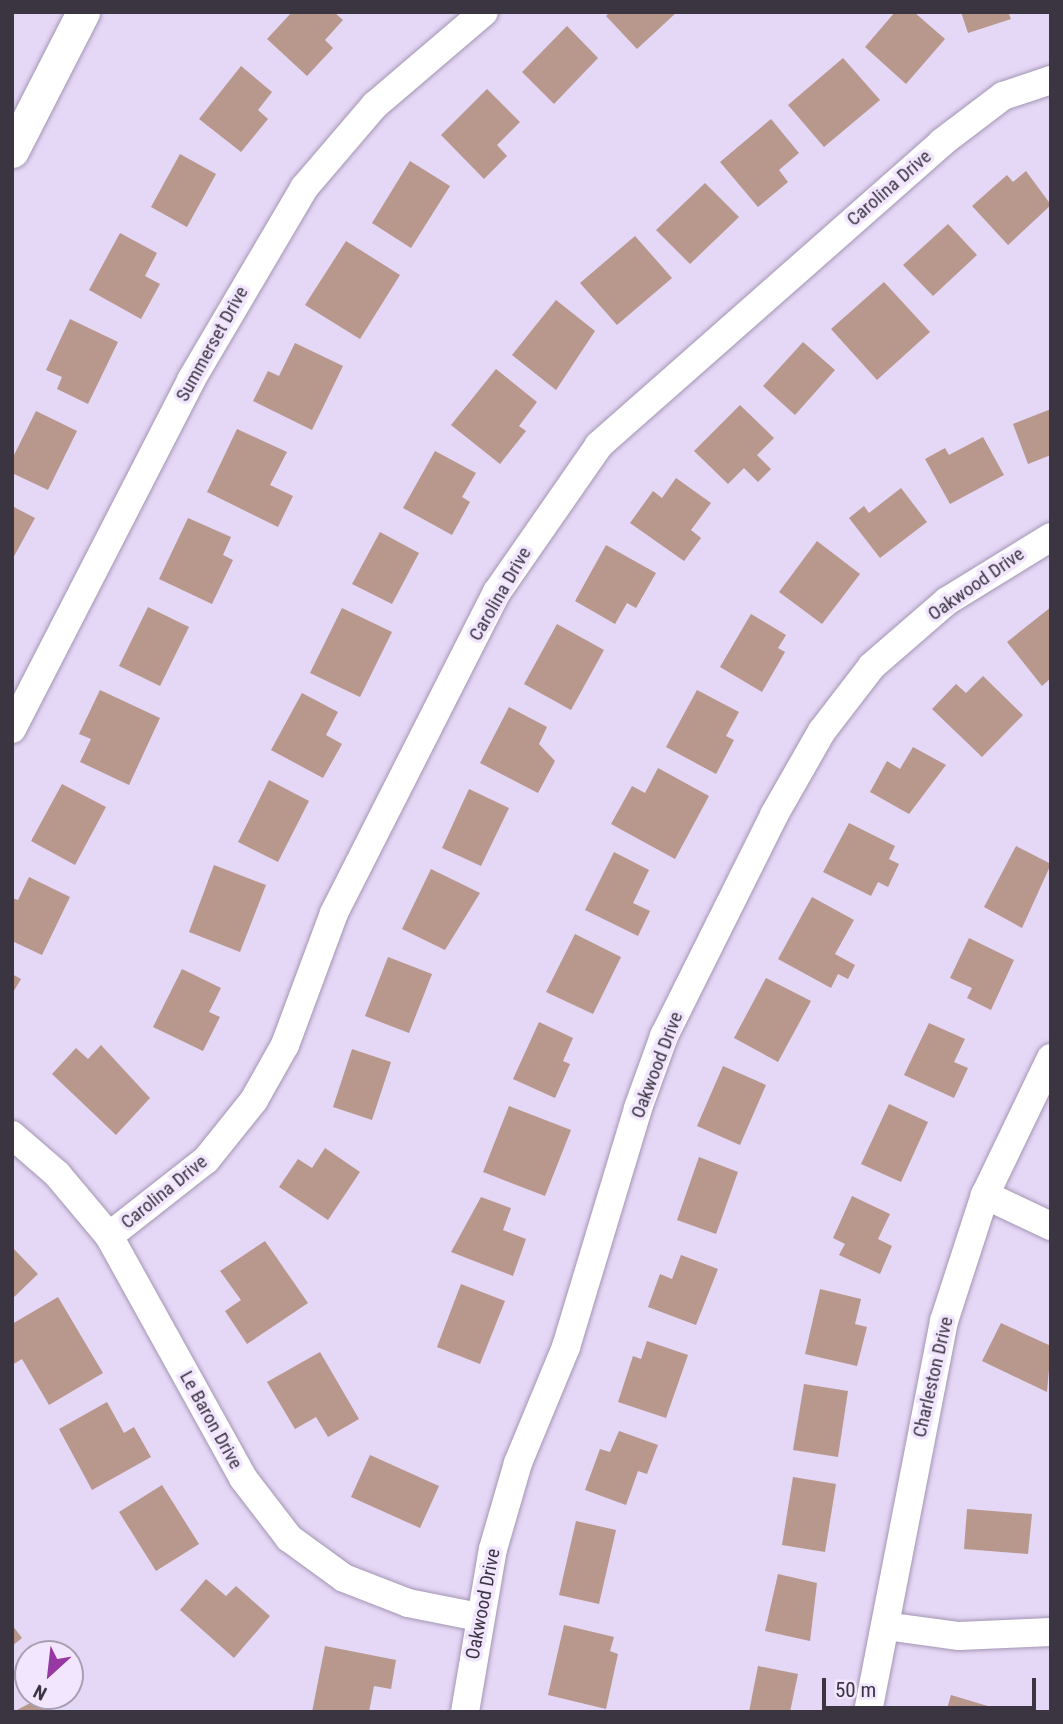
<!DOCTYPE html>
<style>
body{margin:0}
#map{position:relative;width:1063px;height:1724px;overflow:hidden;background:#e5d7f6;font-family:"Roboto Condensed",sans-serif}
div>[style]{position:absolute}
.building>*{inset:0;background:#b8978c}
.roads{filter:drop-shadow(0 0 2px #a396b3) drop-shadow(0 0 2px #a396b3)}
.minor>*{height:28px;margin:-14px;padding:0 14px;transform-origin:14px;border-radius:14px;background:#fff}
.tertiary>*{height:33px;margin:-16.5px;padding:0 16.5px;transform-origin:16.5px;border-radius:16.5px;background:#fff}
span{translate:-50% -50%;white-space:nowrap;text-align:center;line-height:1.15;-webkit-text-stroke:7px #f1e6fe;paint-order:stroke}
.street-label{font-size:19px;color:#3b3541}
.frame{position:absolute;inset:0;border:14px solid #3b3541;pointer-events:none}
.north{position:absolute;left:14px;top:1640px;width:70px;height:70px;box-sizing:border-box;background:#f1e6fe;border:2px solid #a89fb2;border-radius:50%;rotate:207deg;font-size:19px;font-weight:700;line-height:28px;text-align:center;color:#3b3541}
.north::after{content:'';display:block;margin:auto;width:24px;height:32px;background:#9739a3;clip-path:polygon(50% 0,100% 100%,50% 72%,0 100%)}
.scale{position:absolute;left:822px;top:1678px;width:214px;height:32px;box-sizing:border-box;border:4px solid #3b3541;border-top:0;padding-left:9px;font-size:21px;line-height:24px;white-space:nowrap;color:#3b3541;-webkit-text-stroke:5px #f1e6fe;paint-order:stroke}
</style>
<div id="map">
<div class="building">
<i style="clip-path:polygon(292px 12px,334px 12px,343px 20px,325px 40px,333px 48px,307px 76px,267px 39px)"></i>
<i style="clip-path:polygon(610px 12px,677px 12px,637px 49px,606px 16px)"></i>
<i style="clip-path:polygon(895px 12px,914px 12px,945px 39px,906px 84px,865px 47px)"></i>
<i style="clip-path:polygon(961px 12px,1008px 12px,1011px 19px,968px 33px)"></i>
<i style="clip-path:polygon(567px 26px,598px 58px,554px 104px,522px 72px)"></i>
<i style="clip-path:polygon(843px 58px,880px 100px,824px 147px,788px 105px)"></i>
<i style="clip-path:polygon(241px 66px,272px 92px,258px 110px,268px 119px,241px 152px,199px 119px)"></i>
<i style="clip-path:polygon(487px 89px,520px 122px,497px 145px,507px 156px,484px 179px,441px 135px)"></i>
<i style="clip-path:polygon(771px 119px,799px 153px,779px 170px,788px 182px,758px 207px,720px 162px)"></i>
<i style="clip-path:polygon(180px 154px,216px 174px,187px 227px,151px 207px)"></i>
<i style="clip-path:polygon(410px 161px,450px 186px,411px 248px,372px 223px)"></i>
<i style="clip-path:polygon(1026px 171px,1051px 205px,1008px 245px,972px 206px,1007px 175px,1013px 182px)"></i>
<i style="clip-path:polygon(705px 183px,739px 217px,690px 264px,656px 230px)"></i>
<i style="clip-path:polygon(948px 224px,977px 255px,933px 296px,903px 265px)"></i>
<i style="clip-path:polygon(120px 233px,157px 253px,145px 276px,160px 284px,141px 319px,89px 290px)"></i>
<i style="clip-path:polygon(635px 236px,672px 278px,617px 325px,580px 283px)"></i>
<i style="clip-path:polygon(346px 241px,400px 275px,360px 339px,305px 305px)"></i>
<i style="clip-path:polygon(884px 282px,930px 332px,877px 380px,831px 329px)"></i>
<i style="clip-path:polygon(556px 300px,595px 331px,556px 390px,512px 355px)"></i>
<i style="clip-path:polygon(70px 319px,118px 342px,88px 404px,57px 389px,62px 377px,46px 370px)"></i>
<i style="clip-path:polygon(803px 342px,835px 370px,795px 415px,763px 386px)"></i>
<i style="clip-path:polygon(295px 343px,343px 366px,312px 430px,253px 401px,268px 371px,279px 376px)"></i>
<i style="clip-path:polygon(496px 369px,537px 402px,519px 426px,526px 431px,500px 464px,451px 425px)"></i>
<i style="clip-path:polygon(740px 405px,774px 438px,757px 455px,771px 469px,758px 482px,744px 468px,728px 484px,694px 451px)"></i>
<i style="clip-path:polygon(1051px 409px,1051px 455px,1028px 464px,1013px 424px)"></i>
<i style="clip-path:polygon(36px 411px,77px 431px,48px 490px,12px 473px,12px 459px)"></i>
<i style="clip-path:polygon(237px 429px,287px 452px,270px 485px,293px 496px,278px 527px,207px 492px)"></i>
<i style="clip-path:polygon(983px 437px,1004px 475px,950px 504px,925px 459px,945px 448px,949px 455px)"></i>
<i style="clip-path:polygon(435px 451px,476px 473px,462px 497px,470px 502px,452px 535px,403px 508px)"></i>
<i style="clip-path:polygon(676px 478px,711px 503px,691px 530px,701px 538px,684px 561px,630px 523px,653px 491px,662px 498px)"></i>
<i style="clip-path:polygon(901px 488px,927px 522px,880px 558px,849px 518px,864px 506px,869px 513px)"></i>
<i style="clip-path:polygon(12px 506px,35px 518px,12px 560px)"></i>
<i style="clip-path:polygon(188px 518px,231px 537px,223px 555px,233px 560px,212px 604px,159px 579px)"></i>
<i style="clip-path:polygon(380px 532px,419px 553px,392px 604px,352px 584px)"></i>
<i style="clip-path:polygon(817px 541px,860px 574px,822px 624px,779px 592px)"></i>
<i style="clip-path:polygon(606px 545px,656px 573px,636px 608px,627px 603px,615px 624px,575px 601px)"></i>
<i style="clip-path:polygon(148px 607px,189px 627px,160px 686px,119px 666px)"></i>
<i style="clip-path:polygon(1051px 607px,1051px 678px,1042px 686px,1007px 642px)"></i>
<i style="clip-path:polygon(342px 608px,392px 632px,360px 697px,310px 673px)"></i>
<i style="clip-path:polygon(751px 614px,786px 635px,778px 648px,785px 652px,762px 692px,720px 667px)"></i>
<i style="clip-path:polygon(557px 624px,604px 650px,571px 710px,524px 684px)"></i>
<i style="clip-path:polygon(983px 676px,1023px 715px,982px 757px,932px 709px,956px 684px,966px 693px)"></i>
<i style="clip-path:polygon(100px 690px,160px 718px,129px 785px,80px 762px,91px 739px,79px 734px)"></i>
<i style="clip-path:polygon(697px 690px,739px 712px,726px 736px,734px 740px,716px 774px,666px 747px)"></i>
<i style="clip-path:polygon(302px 693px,338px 712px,326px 735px,342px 744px,323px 778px,271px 750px)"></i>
<i style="clip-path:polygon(509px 707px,547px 727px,539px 744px,555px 761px,538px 793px,480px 763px)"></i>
<i style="clip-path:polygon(913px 747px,946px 765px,909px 814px,870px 792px,887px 761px,900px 769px)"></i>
<i style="clip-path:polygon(658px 768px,709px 796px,675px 859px,611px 824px,632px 786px,645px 793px)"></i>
<i style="clip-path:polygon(269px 780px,309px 801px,278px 862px,238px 842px)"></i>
<i style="clip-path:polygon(62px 784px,106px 807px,75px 865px,31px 841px)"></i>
<i style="clip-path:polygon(469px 789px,509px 808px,481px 866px,442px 848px)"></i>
<i style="clip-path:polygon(849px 823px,895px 846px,889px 859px,899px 864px,888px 887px,878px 882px,871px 896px,823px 872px)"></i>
<i style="clip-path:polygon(1016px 846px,1051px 864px,1022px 928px,984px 907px)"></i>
<i style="clip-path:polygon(614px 852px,649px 870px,633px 903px,650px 911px,638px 936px,585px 910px)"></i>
<i style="clip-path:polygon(214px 865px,266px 885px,240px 952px,189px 932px)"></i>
<i style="clip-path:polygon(431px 869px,480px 893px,445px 950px,402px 929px)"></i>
<i style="clip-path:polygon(29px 877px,70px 897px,42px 955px,12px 941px,12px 898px,18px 900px)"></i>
<i style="clip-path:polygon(812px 897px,854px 920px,835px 954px,855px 965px,848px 979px,838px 974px,831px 988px,778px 959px)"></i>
<i style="clip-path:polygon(575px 934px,621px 957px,593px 1014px,546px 992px)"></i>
<i style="clip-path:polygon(969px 938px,1014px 960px,991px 1010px,967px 998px,972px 988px,950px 978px)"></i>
<i style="clip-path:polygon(388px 957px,432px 974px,409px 1033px,365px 1016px)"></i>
<i style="clip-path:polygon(182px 969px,221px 988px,209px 1012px,220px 1017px,203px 1051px,153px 1027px)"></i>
<i style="clip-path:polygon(12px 974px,21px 979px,12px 994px)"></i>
<i style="clip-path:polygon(766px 978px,811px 1001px,778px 1062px,734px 1038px)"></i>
<i style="clip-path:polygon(539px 1022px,573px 1038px,563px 1061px,570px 1064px,555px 1098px,513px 1079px)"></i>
<i style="clip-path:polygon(929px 1023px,965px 1039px,954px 1062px,968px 1068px,954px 1098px,904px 1075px)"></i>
<i style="clip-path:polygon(101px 1045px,150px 1098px,116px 1135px,52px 1074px,76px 1048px,88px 1059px)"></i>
<i style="clip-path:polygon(352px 1049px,391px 1062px,372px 1120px,333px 1107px)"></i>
<i style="clip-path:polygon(723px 1066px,766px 1085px,740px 1145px,697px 1126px)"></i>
<i style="clip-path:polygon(889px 1104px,928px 1122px,901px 1182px,861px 1164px)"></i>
<i style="clip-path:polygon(509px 1106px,571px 1130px,545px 1196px,483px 1172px)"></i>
<i style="clip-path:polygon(325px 1148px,360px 1172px,328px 1220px,279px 1187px,298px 1159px,312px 1168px)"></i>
<i style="clip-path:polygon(699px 1157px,738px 1172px,716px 1234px,677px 1220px)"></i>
<i style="clip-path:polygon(852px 1196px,890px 1214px,878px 1239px,892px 1246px,880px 1274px,839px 1255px,845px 1244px,833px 1238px)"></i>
<i style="clip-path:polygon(481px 1197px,511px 1208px,503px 1230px,526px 1239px,513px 1276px,451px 1252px)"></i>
<i style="clip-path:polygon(265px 1241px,308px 1303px,247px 1344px,225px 1311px,241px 1300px,220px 1271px)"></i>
<i style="clip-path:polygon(12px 1247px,38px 1274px,12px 1299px)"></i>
<i style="clip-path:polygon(681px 1255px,718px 1269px,696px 1325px,648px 1307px,660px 1274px,672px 1279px)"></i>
<i style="clip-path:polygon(461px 1284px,505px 1301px,480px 1364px,437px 1347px)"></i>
<i style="clip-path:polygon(820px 1289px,861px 1299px,855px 1324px,867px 1327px,857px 1366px,805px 1354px)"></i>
<i style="clip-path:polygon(58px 1297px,103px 1373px,49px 1405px,22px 1359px,12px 1365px,12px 1324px)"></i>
<i style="clip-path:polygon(1001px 1323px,1051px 1346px,1047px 1392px,982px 1361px)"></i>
<i style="clip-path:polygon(647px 1341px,688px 1355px,666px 1418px,618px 1402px,633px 1356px,641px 1359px)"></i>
<i style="clip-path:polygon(320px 1352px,359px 1419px,328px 1437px,316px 1417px,295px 1429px,267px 1382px)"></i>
<i style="clip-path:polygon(804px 1384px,848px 1391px,838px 1457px,793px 1450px)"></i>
<i style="clip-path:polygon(107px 1402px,124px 1433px,134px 1427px,151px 1457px,92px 1490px,59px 1429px)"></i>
<i style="clip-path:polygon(619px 1431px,658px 1445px,647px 1474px,638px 1471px,626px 1505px,585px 1490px,600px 1449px,610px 1452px)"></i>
<i style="clip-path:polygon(370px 1455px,439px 1486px,420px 1528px,351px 1497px)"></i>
<i style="clip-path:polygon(793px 1477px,836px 1484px,825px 1552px,782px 1545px)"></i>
<i style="clip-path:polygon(162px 1485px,199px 1544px,156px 1571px,119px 1512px)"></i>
<i style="clip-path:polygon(967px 1509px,1032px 1514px,1028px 1554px,964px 1549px)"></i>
<i style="clip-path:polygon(576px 1521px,616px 1530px,599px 1604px,559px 1595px)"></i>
<i style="clip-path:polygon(778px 1574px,817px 1583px,810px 1641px,765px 1631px)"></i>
<i style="clip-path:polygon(206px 1579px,226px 1596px,236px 1586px,270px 1616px,234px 1658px,180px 1610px)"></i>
<i style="clip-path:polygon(12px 1625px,22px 1638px,12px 1646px)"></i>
<i style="clip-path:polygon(564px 1625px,614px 1637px,610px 1651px,618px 1654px,606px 1709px,548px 1695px)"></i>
<i style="clip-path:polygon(325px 1646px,396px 1660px,391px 1689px,374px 1686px,369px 1712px,312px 1712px)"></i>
<i style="clip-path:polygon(758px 1666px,798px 1674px,790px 1712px,749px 1712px)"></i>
<i style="clip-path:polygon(951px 1695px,991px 1707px,989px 1712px,946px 1712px)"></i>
<i style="clip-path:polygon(38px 1699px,45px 1712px,13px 1712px)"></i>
</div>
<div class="roads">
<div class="minor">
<i style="left:12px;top:729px;width:392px;rotate:-62.8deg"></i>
<i style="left:191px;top:380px;width:223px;rotate:-59.5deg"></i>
<i style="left:304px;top:188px;width:109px;rotate:-49.5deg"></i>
<i style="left:375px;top:105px;width:143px;rotate:-40.5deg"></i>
<i style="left:12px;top:1135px;width:60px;rotate:40.9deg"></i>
<i style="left:57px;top:1174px;width:81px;rotate:50deg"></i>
<i style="left:109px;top:1236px;width:277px;rotate:61deg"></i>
<i style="left:243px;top:1478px;width:76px;rotate:52.5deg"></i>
<i style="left:289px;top:1538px;width:68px;rotate:36deg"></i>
<i style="left:344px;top:1578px;width:69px;rotate:21.3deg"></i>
<i style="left:408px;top:1603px;width:72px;rotate:11.2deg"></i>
<i style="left:985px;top:1195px;width:73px;rotate:25.2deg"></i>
<i style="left:109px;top:1236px;width:123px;rotate:-38.1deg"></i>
<i style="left:206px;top:1160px;width:77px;rotate:-51.3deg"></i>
<i style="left:254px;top:1100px;width:63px;rotate:-60.6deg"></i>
<i style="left:285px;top:1045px;width:141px;rotate:-69.6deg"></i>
<i style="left:334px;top:913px;width:360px;rotate:-63.1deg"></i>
<i style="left:497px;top:592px;width:179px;rotate:-55.2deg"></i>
<i style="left:599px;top:445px;width:456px;rotate:-41.4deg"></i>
<i style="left:941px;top:143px;width:78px;rotate:-37.2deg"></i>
<i style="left:1003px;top:96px;width:51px;rotate:-18.4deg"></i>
<i style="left:885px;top:1626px;width:75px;rotate:7.7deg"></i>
<i style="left:959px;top:1636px;width:92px;rotate:-2.5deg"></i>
<i style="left:465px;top:1712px;width:165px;rotate:-80.3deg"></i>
<i style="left:493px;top:1549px;width:90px;rotate:-73.8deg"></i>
<i style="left:518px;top:1463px;width:126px;rotate:-67.5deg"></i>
<i style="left:566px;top:1347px;width:250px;rotate:-73.2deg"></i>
<i style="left:638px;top:1108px;width:77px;rotate:-70.1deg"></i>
<i style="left:664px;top:1036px;width:247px;rotate:-63.5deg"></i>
<i style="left:774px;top:815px;width:97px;rotate:-60.3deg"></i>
<i style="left:822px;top:731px;width:82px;rotate:-52.4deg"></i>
<i style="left:872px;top:666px;width:99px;rotate:-40.9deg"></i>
<i style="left:947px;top:601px;width:122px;rotate:-31.6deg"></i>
<i style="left:868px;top:1712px;width:398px;rotate:-79deg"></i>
<i style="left:944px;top:1321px;width:133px;rotate:-72deg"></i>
<i style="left:985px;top:1195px;width:152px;rotate:-64.3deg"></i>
</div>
<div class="tertiary">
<i style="left:12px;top:151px;width:156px;rotate:-62.9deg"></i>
</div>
</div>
<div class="street-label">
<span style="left:889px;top:188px;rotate:-41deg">Carolina Drive</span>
<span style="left:212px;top:344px;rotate:-61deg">Summerset Drive</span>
<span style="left:976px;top:584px;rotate:-35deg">Oakwood Drive</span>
<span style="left:500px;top:594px;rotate:-60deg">Carolina Drive</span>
<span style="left:657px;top:1065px;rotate:-69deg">Oakwood Drive</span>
<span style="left:164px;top:1192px;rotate:-39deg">Carolina Drive</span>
<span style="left:933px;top:1377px;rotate:-77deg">Charleston Drive</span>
<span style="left:211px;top:1420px;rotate:61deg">Le Baron Drive</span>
<span style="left:483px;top:1604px;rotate:-79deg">Oakwood Drive</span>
</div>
<div class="frame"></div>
<div class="north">N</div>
<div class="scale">50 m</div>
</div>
